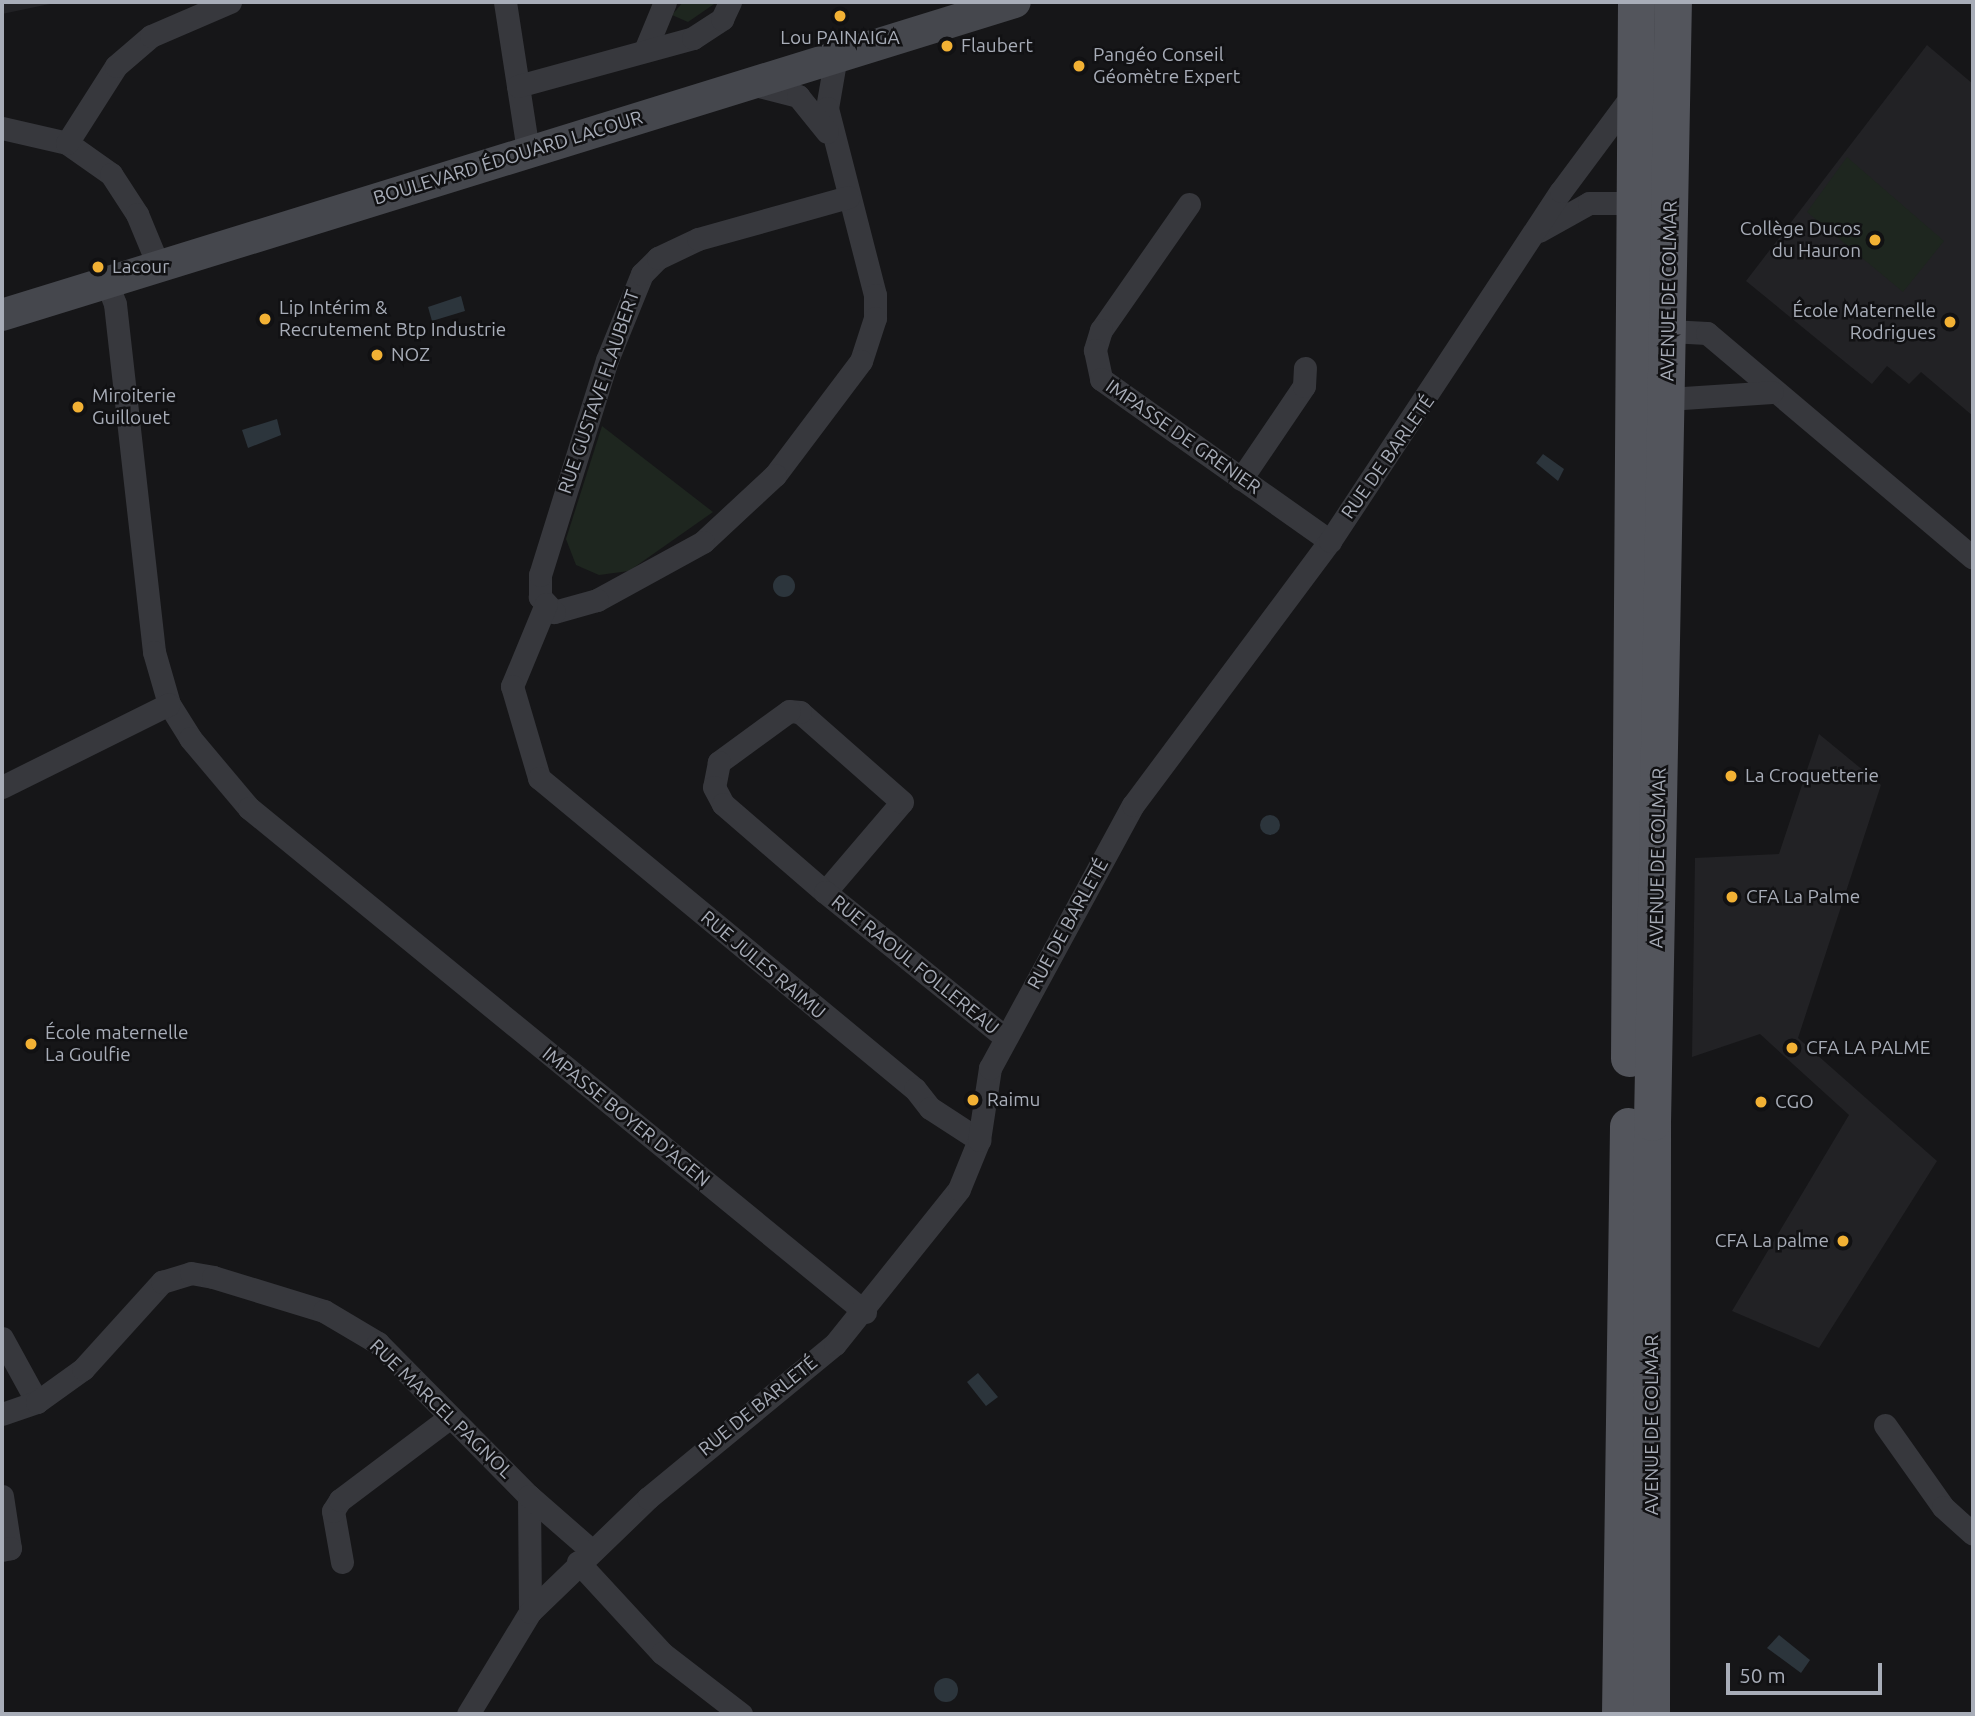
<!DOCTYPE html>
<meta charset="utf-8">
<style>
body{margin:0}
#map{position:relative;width:1975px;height:1716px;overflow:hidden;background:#161618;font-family:Ubuntu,sans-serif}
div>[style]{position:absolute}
.built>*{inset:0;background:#222225}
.green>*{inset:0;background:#1e261f}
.water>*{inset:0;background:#2c353c}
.round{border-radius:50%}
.minor>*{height:23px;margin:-11.5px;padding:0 11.5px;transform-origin:11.5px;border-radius:11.5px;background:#37383d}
.secondary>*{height:32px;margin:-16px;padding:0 16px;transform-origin:16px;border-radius:16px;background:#45474d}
.primary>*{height:37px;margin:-18.5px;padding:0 18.5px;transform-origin:18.5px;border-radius:18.5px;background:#53555c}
.dots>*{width:19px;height:19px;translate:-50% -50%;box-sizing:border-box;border:4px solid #111113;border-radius:50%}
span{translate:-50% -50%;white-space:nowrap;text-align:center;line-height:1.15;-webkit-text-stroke:5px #111113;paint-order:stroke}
.poi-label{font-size:19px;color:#a8adb8}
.left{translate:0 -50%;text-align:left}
.right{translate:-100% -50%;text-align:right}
.street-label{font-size:19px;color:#a8adb8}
.frame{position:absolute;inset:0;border:4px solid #a8adb8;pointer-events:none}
.scale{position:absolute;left:1726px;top:1663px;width:156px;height:32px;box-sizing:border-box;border:4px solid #a8adb8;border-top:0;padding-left:9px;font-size:21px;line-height:24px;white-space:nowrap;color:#a8adb8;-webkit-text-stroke:5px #111113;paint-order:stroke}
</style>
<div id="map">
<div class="built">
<i style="clip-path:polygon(2px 2px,59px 2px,2px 14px)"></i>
<i style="clip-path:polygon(1927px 45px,1973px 84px,1973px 416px,1921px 372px,1909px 384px,1887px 366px,1872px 384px,1746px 281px)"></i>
<i style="clip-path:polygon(1819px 734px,1881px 785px,1798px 1038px,1937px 1161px,1819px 1348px,1732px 1311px,1849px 1115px,1760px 1034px,1692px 1057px,1695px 858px,1779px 854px)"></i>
</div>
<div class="green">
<i style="clip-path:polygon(683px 2px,717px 2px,688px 22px,672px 15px)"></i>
<i style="clip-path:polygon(1847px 157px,1944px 241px,1903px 292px,1807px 212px)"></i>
<i style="clip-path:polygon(602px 426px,713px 512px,629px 571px,599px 575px,576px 565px,566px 539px)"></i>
</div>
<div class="water">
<i style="clip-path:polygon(461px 296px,465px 311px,432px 321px,428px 307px)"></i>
<i style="clip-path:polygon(277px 419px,281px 435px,248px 448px,242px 430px)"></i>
<i style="clip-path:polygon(1543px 454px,1564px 469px,1558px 481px,1536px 463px)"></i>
<i class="round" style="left:773px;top:575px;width:22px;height:22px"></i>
<i class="round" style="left:1260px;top:815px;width:20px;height:20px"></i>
<i style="clip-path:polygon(978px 1373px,998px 1397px,986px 1406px,967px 1382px)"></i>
<i style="clip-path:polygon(1779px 1635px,1810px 1660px,1801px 1673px,1767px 1648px)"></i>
<i class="round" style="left:934px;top:1678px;width:24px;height:24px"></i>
</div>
<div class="minor">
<i style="left:505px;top:2px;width:151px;rotate:81.2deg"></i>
<i style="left:646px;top:48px;width:50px;rotate:-67.6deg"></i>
<i style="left:836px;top:56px;width:53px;rotate:99.8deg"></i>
<i style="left:827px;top:108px;width:193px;rotate:75.6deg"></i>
<i style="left:875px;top:295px;width:23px;rotate:90deg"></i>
<i style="left:875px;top:318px;width:45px;rotate:108deg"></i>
<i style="left:861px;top:361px;width:143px;rotate:127deg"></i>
<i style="left:775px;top:475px;width:98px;rotate:137.1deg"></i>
<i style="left:703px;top:542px;width:121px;rotate:151.3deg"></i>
<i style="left:597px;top:600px;width:45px;rotate:164.4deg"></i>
<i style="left:554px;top:612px;width:21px;rotate:-133deg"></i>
<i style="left:540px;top:597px;width:22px;rotate:-90deg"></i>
<i style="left:540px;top:575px;width:225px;rotate:-72.7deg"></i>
<i style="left:607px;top:360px;width:93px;rotate:-67.9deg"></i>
<i style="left:642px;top:274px;width:23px;rotate:-45deg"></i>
<i style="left:658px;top:258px;width:44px;rotate:-25.4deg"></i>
<i style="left:698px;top:239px;width:156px;rotate:-15.6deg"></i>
<i style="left:751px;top:84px;width:49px;rotate:14.3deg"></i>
<i style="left:798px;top:96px;width:46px;rotate:51.1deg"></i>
<i style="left:518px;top:86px;width:181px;rotate:-15.3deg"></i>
<i style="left:693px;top:38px;width:35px;rotate:-33deg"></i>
<i style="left:722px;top:19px;width:19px;rotate:-65deg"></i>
<i style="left:2px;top:128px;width:67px;rotate:13deg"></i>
<i style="left:67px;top:143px;width:54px;rotate:35.2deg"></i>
<i style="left:111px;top:174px;width:48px;rotate:57deg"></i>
<i style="left:137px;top:214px;width:57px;rotate:67.5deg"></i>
<i style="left:67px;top:143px;width:91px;rotate:-57.5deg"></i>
<i style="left:116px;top:66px;width:46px;rotate:-40.6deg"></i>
<i style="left:151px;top:36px;width:86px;rotate:-23.3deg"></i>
<i style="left:1189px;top:204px;width:154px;rotate:124.9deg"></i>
<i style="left:1101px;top:330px;width:21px;rotate:107deg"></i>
<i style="left:1095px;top:350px;width:30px;rotate:78deg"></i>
<i style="left:1101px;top:379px;width:281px;rotate:35.3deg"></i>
<i style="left:1539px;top:231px;width:57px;rotate:-29.2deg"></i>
<i style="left:1589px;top:203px;width:48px"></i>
<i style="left:107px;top:283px;width:22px;rotate:69deg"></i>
<i style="left:115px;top:304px;width:350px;rotate:83.6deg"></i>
<i style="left:154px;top:652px;width:54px;rotate:73.9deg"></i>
<i style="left:169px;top:704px;width:40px;rotate:58deg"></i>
<i style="left:190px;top:738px;width:92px;rotate:49.9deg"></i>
<i style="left:249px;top:808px;width:796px;rotate:39.29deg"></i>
<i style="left:1658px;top:341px;width:15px;rotate:-42deg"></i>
<i style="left:1669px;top:331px;width:38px;rotate:3deg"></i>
<i style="left:1707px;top:333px;width:348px;rotate:40.2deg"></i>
<i style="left:1653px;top:400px;width:119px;rotate:-3.8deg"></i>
<i style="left:1241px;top:479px;width:112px;rotate:-55.9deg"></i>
<i style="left:1304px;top:386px;width:18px;rotate:-87deg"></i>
<i style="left:546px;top:604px;width:89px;rotate:112.5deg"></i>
<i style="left:512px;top:686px;width:96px;rotate:73.6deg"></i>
<i style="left:539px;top:778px;width:488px;rotate:39.6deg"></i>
<i style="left:915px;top:1089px;width:24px;rotate:52deg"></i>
<i style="left:930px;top:1108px;width:59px;rotate:33.1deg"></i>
<i style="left:2px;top:787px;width:186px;rotate:-26.4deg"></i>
<i style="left:825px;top:892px;width:118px;rotate:-49.5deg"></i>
<i style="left:902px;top:802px;width:136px;rotate:-138.6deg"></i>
<i style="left:800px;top:712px;width:11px;rotate:-175deg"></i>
<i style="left:789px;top:711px;width:87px;rotate:143.9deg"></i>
<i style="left:719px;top:762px;width:25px;rotate:101deg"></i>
<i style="left:714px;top:787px;width:19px;rotate:62deg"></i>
<i style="left:723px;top:804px;width:135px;rotate:40.8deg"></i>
<i style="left:825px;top:892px;width:231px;rotate:38.9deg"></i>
<i style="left:2px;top:1338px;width:73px;rotate:61.3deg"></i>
<i style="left:2px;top:1414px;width:37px;rotate:-19deg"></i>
<i style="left:37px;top:1402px;width:57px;rotate:-35.7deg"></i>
<i style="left:83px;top:1369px;width:118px;rotate:-47.8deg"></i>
<i style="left:162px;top:1282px;width:30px;rotate:-17deg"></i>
<i style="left:191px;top:1273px;width:22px;rotate:10deg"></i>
<i style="left:213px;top:1277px;width:116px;rotate:17deg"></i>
<i style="left:324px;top:1311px;width:63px;rotate:30.7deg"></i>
<i style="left:378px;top:1343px;width:215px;rotate:45.4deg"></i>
<i style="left:529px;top:1496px;width:116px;rotate:89.5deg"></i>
<i style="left:1885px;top:1425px;width:100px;rotate:54.7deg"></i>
<i style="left:1943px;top:1507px;width:40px;rotate:42deg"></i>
<i style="left:2px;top:1496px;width:53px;rotate:81.3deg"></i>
<i style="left:10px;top:1548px;width:8px;rotate:166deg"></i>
<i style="left:529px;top:1496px;width:82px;rotate:41.1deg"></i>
<i style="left:342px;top:1562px;width:52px;rotate:-100deg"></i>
<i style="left:333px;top:1511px;width:13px;rotate:-58deg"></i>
<i style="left:340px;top:1500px;width:138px;rotate:-37deg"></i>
<i style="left:578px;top:1562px;width:124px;rotate:47.3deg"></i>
<i style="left:662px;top:1653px;width:100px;rotate:37.7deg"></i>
<i style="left:468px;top:1714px;width:119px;rotate:-58.7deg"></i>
<i style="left:530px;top:1612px;width:164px;rotate:-44deg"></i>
<i style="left:648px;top:1498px;width:242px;rotate:-39.5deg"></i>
<i style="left:835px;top:1344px;width:198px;rotate:-51.3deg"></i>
<i style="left:959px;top:1189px;width:53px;rotate:-67.8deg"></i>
<i style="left:979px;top:1140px;width:73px;rotate:-81.3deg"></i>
<i style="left:990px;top:1068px;width:299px;rotate:-61.5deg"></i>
<i style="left:1133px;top:805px;width:329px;rotate:-53.3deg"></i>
<i style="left:1330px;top:541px;width:419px;rotate:-56.6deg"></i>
<i style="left:1561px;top:191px;width:121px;rotate:-53.4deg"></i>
</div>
<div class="secondary">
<i style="left:2px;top:315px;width:1060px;rotate:-17.17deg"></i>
</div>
<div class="primary">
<i style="left:1629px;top:1058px;width:1056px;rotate:-89.62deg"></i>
<i style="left:1620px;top:1714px;width:588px;rotate:-89.22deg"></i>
<i style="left:1651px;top:1714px;width:592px;rotate:-89.9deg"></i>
<i style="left:1652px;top:1122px;width:1120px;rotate:-88.93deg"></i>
</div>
<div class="dots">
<i style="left:840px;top:16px;background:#f2b134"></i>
<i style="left:947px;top:46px;background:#f2b134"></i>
<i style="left:1079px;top:66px;background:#f2b134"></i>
<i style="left:1875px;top:240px;background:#f2b134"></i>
<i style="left:98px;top:267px;background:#f2b134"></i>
<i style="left:265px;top:319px;background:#f2b134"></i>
<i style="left:1950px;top:322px;background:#f2b134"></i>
<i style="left:377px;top:355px;background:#f2b134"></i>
<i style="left:78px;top:407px;background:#f2b134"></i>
<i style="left:1731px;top:776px;background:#f2b134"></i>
<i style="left:1732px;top:897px;background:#f2b134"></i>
<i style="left:31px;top:1044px;background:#f2b134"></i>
<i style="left:1792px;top:1048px;background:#f2b134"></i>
<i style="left:973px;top:1100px;background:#f2b134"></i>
<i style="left:1761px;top:1102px;background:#f2b134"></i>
<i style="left:1843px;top:1241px;background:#f2b134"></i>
</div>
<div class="poi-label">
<span style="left:840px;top:38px">Lou PAINAIGA</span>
<span class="left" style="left:961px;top:46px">Flaubert</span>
<span class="left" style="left:1093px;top:66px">Pangéo Conseil<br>Géomètre Expert</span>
<span class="right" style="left:1861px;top:240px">Collège Ducos<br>du Hauron</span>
<span class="left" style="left:112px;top:267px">Lacour</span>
<span class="left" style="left:279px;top:319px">Lip Intérim &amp;<br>Recrutement Btp Industrie</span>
<span class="right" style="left:1936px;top:322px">École Maternelle<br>Rodrigues</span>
<span class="left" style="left:391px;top:355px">NOZ</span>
<span class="left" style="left:92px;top:407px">Miroiterie<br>Guillouet</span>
<span class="left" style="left:1745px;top:776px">La Croquetterie</span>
<span class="left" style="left:1746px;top:897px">CFA La Palme</span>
<span class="left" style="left:45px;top:1044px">École maternelle<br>La Goulfie</span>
<span class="left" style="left:1806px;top:1048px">CFA LA PALME</span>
<span class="left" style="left:987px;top:1100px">Raimu</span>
<span class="left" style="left:1775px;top:1102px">CGO</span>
<span class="right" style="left:1829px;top:1241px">CFA La palme</span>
</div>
<div class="street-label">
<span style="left:508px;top:158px;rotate:-17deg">BOULEVARD ÉDOUARD LACOUR</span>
<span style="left:1669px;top:291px;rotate:-89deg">AVENUE DE COLMAR</span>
<span style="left:599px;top:392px;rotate:-71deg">RUE GUSTAVE FLAUBERT</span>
<span style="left:1183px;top:437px;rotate:35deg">IMPASSE DE GRENIER</span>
<span style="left:1388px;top:457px;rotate:-55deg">RUE DE BARLETÉ</span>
<span style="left:1658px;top:858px;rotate:-89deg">AVENUE DE COLMAR</span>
<span style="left:1068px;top:924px;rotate:-61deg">RUE DE BARLETÉ</span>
<span style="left:763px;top:965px;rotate:40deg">RUE JULES RAIMU</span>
<span style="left:915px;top:965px;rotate:39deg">RUE RAOUL FOLLEREAU</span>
<span style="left:626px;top:1117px;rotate:39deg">IMPASSE BOYER D'AGEN</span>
<span style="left:758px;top:1406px;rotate:-39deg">RUE DE BARLETÉ</span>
<span style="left:441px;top:1409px;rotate:44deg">RUE MARCEL PAGNOL</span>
<span style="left:1652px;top:1425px;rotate:-90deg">AVENUE DE COLMAR</span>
</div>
<div class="frame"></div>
<div class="scale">50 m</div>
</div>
